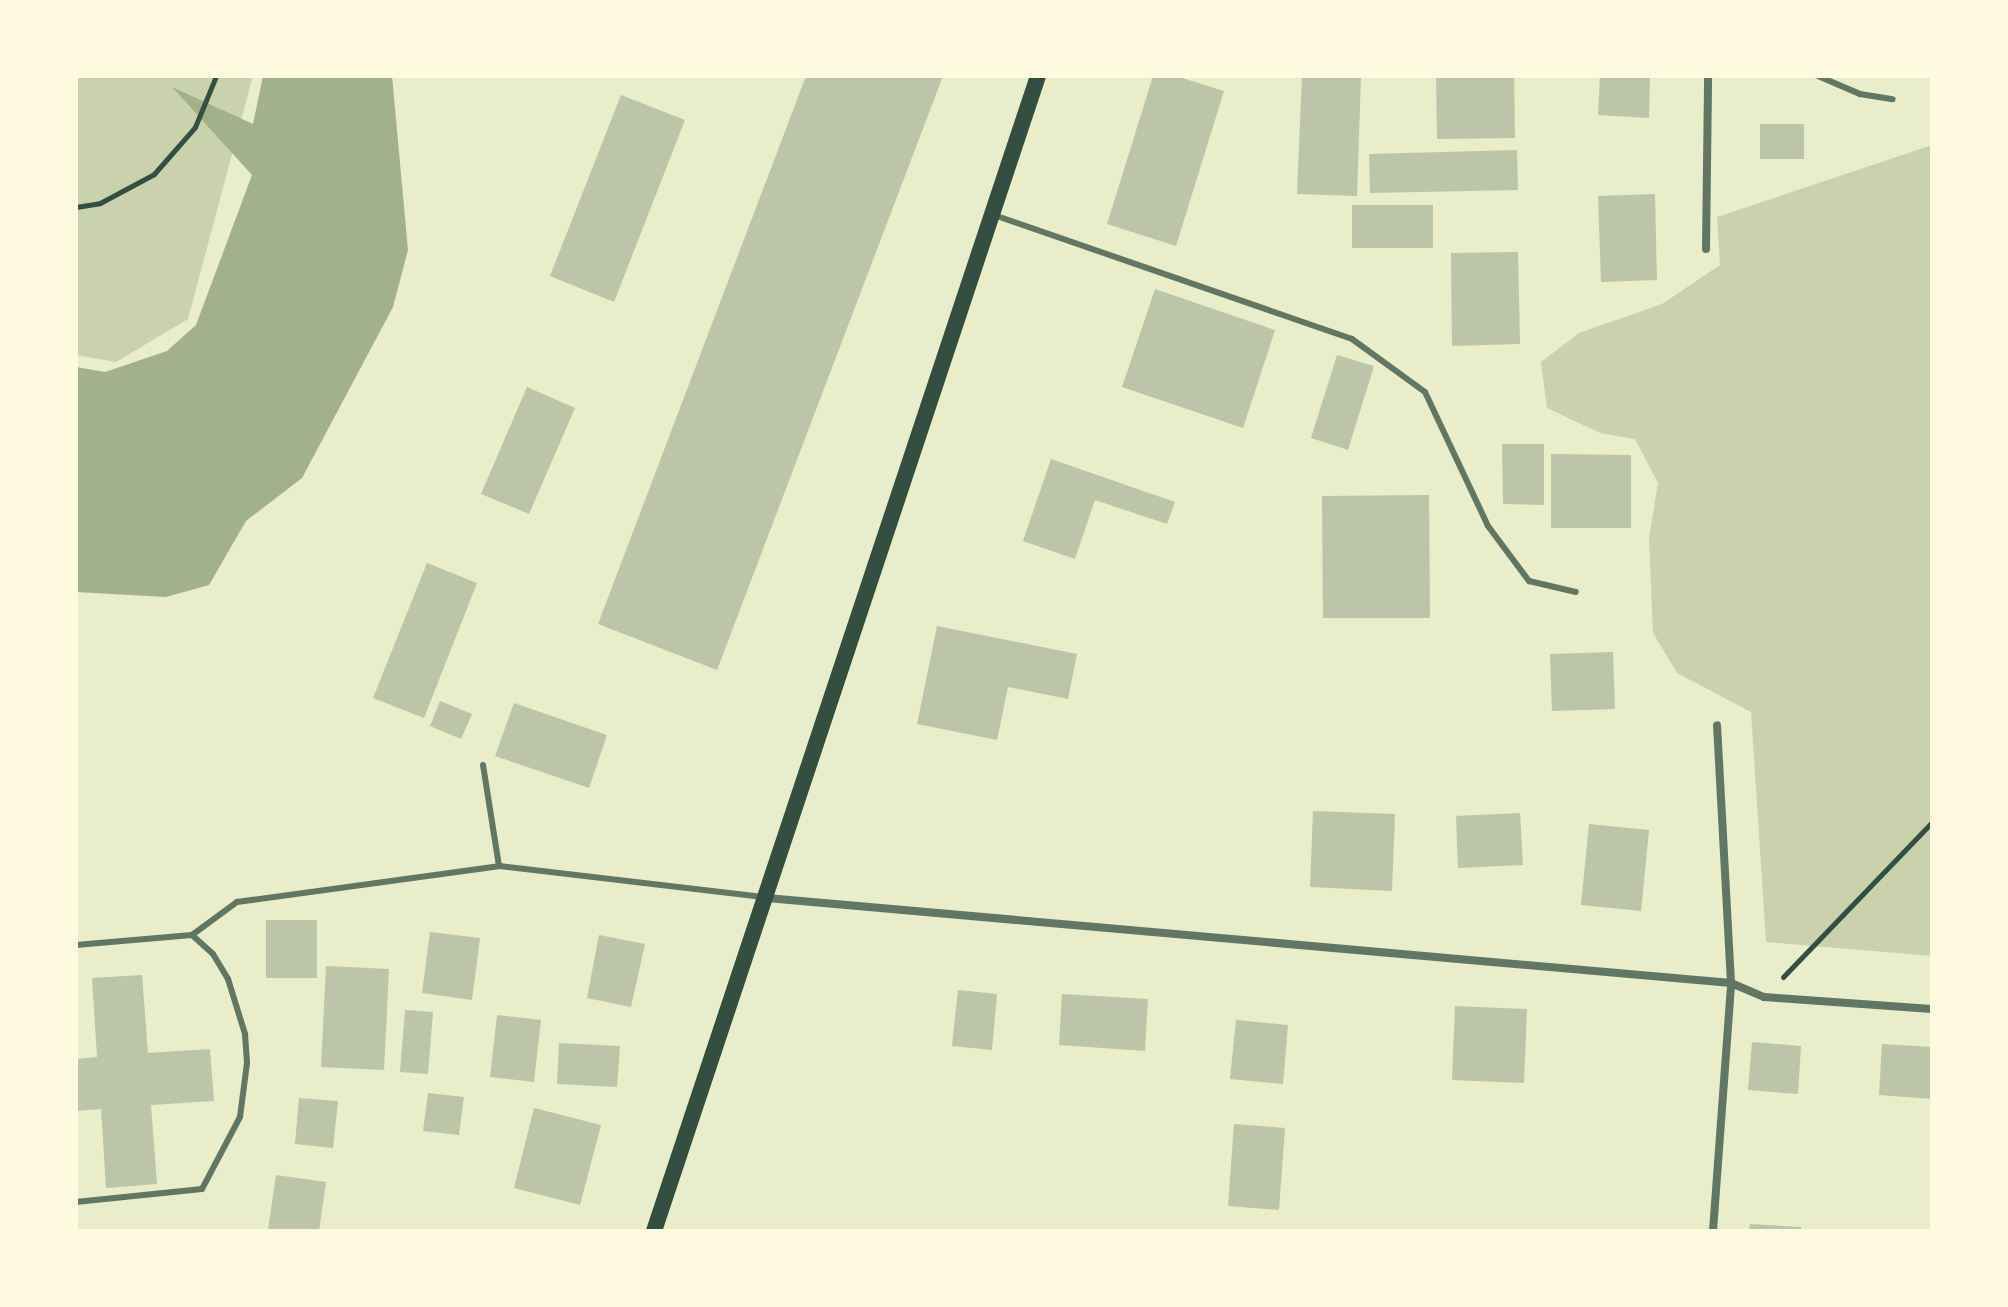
<!DOCTYPE html>
<style>
body{margin:0}
#map{position:relative;width:2008px;height:1307px;overflow:hidden;background:#e9edc9;font-family:"DM Sans",sans-serif}
div>[style]{position:absolute}
.green>*{inset:0;background:#cad2ad}
.water>*{inset:0;background:#a3b18a}
.building>*{inset:0;background:#bcc5a7}
.path>*{height:5px;margin:-2.5px;padding:0 2.5px;transform-origin:2.5px;border-radius:2.5px;background:#344e41}
.service>*{height:6px;margin:-3px;padding:0 3px;transform-origin:3px;border-radius:3px;background:#617663}
.minor>*{height:8px;margin:-4px;padding:0 4px;transform-origin:4px;border-radius:4px;background:#617663}
.secondary>*{height:16px;margin:-8px;padding:0 8px;transform-origin:8px;border-radius:8px;background:#344e41}
span{translate:-50% -50%;white-space:nowrap;text-align:center;line-height:1.15;-webkit-text-stroke:8px #fefae0;paint-order:stroke}
.frame{position:absolute;inset:0;border:78px solid #fefae0;pointer-events:none}
</style>
<div id="map">
<div class="green">
<i style="clip-path:polygon(76px 76px,253px 76px,188px 319px,116px 362px,76px 355px)"></i>
<i style="clip-path:polygon(1932px 145px,1932px 956px,1766px 942px,1751px 712px,1677px 673px,1653px 633px,1649px 537px,1658px 483px,1635px 439px,1600px 433px,1547px 408px,1541px 362px,1579px 333px,1662px 304px,1720px 265px,1717px 217px)"></i>
</div>
<div class="water">
<i style="clip-path:polygon(263px 76px,392px 76px,408px 250px,393px 307px,302px 478px,246px 521px,209px 585px,166px 597px,76px 592px,76px 367px,105px 372px,167px 351px,196px 325px,252px 175px,172px 87px,253px 124px)"></i>
</div>
<div class="building">
<i style="clip-path:polygon(806px 76px,943px 76px,717px 670px,598px 624px)"></i>
<i style="clip-path:polygon(1153px 76px,1176px 76px,1224px 91px,1176px 246px,1107px 224px)"></i>
<i style="clip-path:polygon(1302px 76px,1361px 76px,1357px 196px,1297px 194px)"></i>
<i style="clip-path:polygon(1436px 76px,1514px 76px,1515px 138px,1437px 139px)"></i>
<i style="clip-path:polygon(1600px 76px,1650px 76px,1649px 118px,1598px 115px)"></i>
<i style="clip-path:polygon(621px 95px,685px 120px,614px 302px,550px 276px)"></i>
<i style="clip-path:polygon(1760px 124px,1804px 124px,1804px 159px,1760px 159px)"></i>
<i style="clip-path:polygon(1517px 150px,1518px 190px,1370px 193px,1369px 154px)"></i>
<i style="clip-path:polygon(1655px 194px,1657px 280px,1601px 282px,1598px 196px)"></i>
<i style="clip-path:polygon(1352px 205px,1433px 205px,1433px 248px,1352px 248px)"></i>
<i style="clip-path:polygon(1518px 252px,1520px 344px,1452px 346px,1451px 253px)"></i>
<i style="clip-path:polygon(1155px 289px,1275px 330px,1243px 428px,1122px 387px)"></i>
<i style="clip-path:polygon(1337px 355px,1374px 366px,1348px 450px,1311px 438px)"></i>
<i style="clip-path:polygon(527px 387px,575px 408px,529px 514px,481px 494px)"></i>
<i style="clip-path:polygon(1502px 444px,1544px 444px,1544px 505px,1503px 504px)"></i>
<i style="clip-path:polygon(1551px 454px,1631px 455px,1631px 528px,1551px 528px)"></i>
<i style="clip-path:polygon(1051px 459px,1175px 502px,1167px 524px,1095px 500px,1075px 559px,1023px 541px)"></i>
<i style="clip-path:polygon(1429px 495px,1430px 618px,1323px 618px,1322px 496px)"></i>
<i style="clip-path:polygon(427px 563px,477px 583px,424px 718px,373px 698px)"></i>
<i style="clip-path:polygon(937px 626px,1077px 654px,1068px 699px,1008px 687px,997px 740px,917px 724px)"></i>
<i style="clip-path:polygon(1613px 652px,1615px 709px,1552px 711px,1550px 654px)"></i>
<i style="clip-path:polygon(440px 701px,472px 714px,461px 739px,430px 726px)"></i>
<i style="clip-path:polygon(514px 703px,607px 735px,589px 788px,495px 756px)"></i>
<i style="clip-path:polygon(1313px 811px,1395px 814px,1392px 891px,1310px 887px)"></i>
<i style="clip-path:polygon(1520px 813px,1523px 865px,1458px 868px,1456px 816px)"></i>
<i style="clip-path:polygon(1589px 824px,1649px 830px,1641px 911px,1581px 905px)"></i>
<i style="clip-path:polygon(266px 920px,317px 920px,317px 978px,266px 978px)"></i>
<i style="clip-path:polygon(430px 932px,480px 938px,472px 1000px,422px 993px)"></i>
<i style="clip-path:polygon(599px 935px,645px 944px,631px 1007px,587px 998px)"></i>
<i style="clip-path:polygon(326px 966px,389px 969px,384px 1070px,321px 1067px)"></i>
<i style="clip-path:polygon(142px 975px,148px 1053px,210px 1049px,214px 1101px,151px 1105px,157px 1184px,106px 1188px,101px 1109px,76px 1111px,76px 1059px,97px 1057px,92px 978px)"></i>
<i style="clip-path:polygon(958px 990px,997px 994px,992px 1050px,952px 1046px)"></i>
<i style="clip-path:polygon(1062px 994px,1148px 999px,1145px 1051px,1059px 1045px)"></i>
<i style="clip-path:polygon(1455px 1006px,1527px 1009px,1524px 1083px,1452px 1080px)"></i>
<i style="clip-path:polygon(405px 1010px,433px 1012px,428px 1074px,400px 1072px)"></i>
<i style="clip-path:polygon(497px 1015px,541px 1020px,534px 1082px,490px 1077px)"></i>
<i style="clip-path:polygon(1236px 1020px,1288px 1025px,1283px 1084px,1230px 1079px)"></i>
<i style="clip-path:polygon(1752px 1042px,1801px 1046px,1798px 1094px,1748px 1090px)"></i>
<i style="clip-path:polygon(559px 1043px,620px 1046px,617px 1087px,557px 1084px)"></i>
<i style="clip-path:polygon(1882px 1044px,1932px 1047px,1932px 1099px,1879px 1095px)"></i>
<i style="clip-path:polygon(428px 1093px,464px 1097px,459px 1135px,423px 1131px)"></i>
<i style="clip-path:polygon(299px 1098px,338px 1101px,333px 1148px,295px 1144px)"></i>
<i style="clip-path:polygon(534px 1108px,601px 1125px,580px 1205px,514px 1188px)"></i>
<i style="clip-path:polygon(1234px 1124px,1285px 1128px,1279px 1210px,1228px 1206px)"></i>
<i style="clip-path:polygon(276px 1175px,326px 1182px,319px 1231px,268px 1230px)"></i>
<i style="clip-path:polygon(1750px 1224px,1801px 1227px,1801px 1231px,1749px 1231px)"></i>
</div>
<div class="path">
<i style="left:76px;top:207px;width:24px;rotate:-9deg"></i>
<i style="left:100px;top:203px;width:61px;rotate:-28.2deg"></i>
<i style="left:154px;top:174px;width:62px;rotate:-48.9deg"></i>
<i style="left:195px;top:127px;width:55px;rotate:-67.6deg"></i>
<i style="left:1783px;top:977px;width:215px;rotate:-46.1deg"></i>
</div>
<div class="service">
<i style="left:1818px;top:76px;width:46px;rotate:23.2deg"></i>
<i style="left:1860px;top:94px;width:33px;rotate:9deg"></i>
<i style="left:994px;top:215px;width:379px;rotate:19.1deg"></i>
<i style="left:1352px;top:339px;width:90px;rotate:36deg"></i>
<i style="left:1425px;top:392px;width:148px;rotate:64.8deg"></i>
<i style="left:1488px;top:526px;width:69px;rotate:53.3deg"></i>
<i style="left:1529px;top:581px;width:48px;rotate:13.2deg"></i>
<i style="left:483px;top:765px;width:102px;rotate:81deg"></i>
<i style="left:499px;top:866px;width:266px;rotate:6.7deg"></i>
<i style="left:192px;top:935px;width:56px;rotate:-36.3deg"></i>
<i style="left:237px;top:902px;width:264px;rotate:-7.8deg"></i>
<i style="left:76px;top:945px;width:116px;rotate:-4.9deg"></i>
<i style="left:192px;top:935px;width:28px;rotate:42deg"></i>
<i style="left:213px;top:954px;width:29px;rotate:59deg"></i>
<i style="left:228px;top:979px;width:58px;rotate:72.8deg"></i>
<i style="left:245px;top:1034px;width:29px;rotate:86deg"></i>
<i style="left:247px;top:1063px;width:54px;rotate:97.4deg"></i>
<i style="left:240px;top:1117px;width:81px;rotate:117.8deg"></i>
<i style="left:202px;top:1189px;width:127px;rotate:174.1deg"></i>
</div>
<div class="minor">
<i style="left:1706px;top:249px;width:173px;rotate:-89.3deg"></i>
<i style="left:767px;top:898px;width:968px;rotate:5.04deg"></i>
<i style="left:1731px;top:983px;width:36px;rotate:23deg"></i>
<i style="left:1764px;top:997px;width:168px;rotate:4.1deg"></i>
<i style="left:1713px;top:1231px;width:249px;rotate:-85.8deg"></i>
<i style="left:1731px;top:983px;width:258px;rotate:-93.1deg"></i>
</div>
<div class="secondary">
<i style="left:654px;top:1231px;width:1217px;rotate:-71.61deg"></i>
</div>
<div class="frame"></div>
</div>
